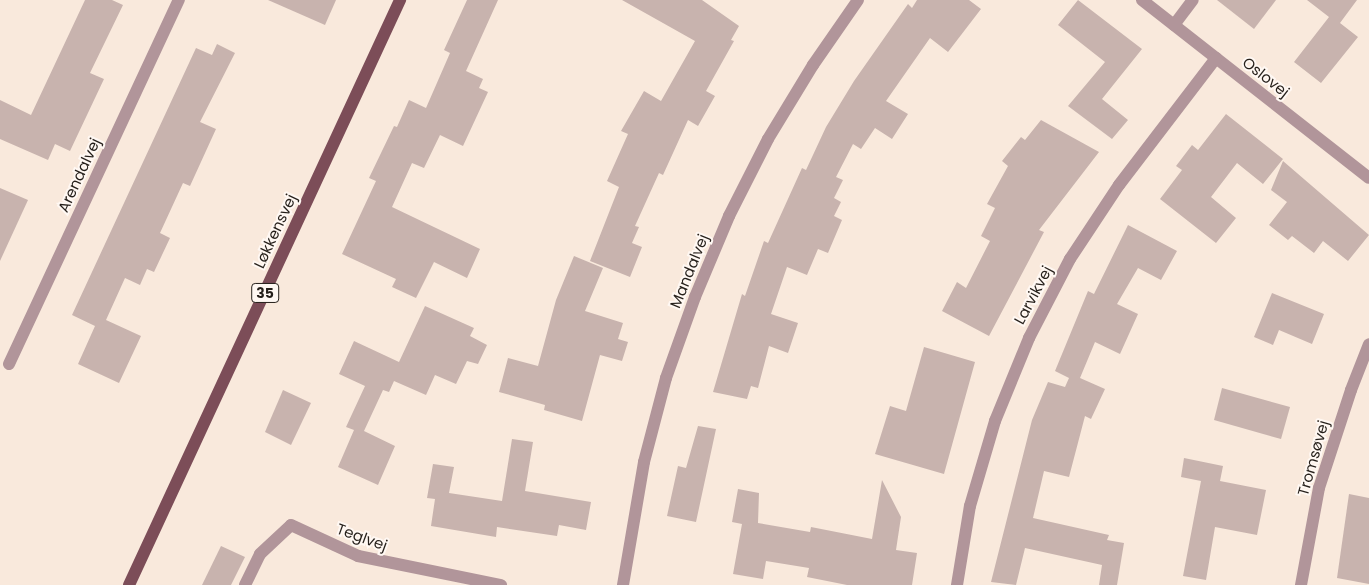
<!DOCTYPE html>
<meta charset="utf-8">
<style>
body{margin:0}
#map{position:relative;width:1369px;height:585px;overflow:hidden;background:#f9e9dc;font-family:Poppins,sans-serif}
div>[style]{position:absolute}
.building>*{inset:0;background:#c8b3ae}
.minor>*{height:12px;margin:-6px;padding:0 6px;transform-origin:6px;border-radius:6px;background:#b1959a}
.primary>*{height:12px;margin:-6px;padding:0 6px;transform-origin:6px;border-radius:6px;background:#7c4d58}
span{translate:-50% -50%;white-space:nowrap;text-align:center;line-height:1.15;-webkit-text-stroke:4px #fff8f3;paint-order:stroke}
.shield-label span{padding:1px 4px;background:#fff8f3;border:1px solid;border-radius:4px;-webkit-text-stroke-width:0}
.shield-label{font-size:14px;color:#251f1a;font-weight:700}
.street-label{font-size:15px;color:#251f1a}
</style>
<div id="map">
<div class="building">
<i style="clip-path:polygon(85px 0,112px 0,123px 5px,90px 73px,104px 79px,70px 151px,55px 144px,48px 160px,0 139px,0 100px,31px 115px)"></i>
<i style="clip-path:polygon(268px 0,336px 0,325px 25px)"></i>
<i style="clip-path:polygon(467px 0,498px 0,466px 71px,483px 79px,479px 88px,488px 92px,463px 146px,440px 135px,424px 168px,412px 163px,392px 207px,480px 249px,467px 278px,434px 262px,416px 298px,392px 287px,396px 279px,342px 254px,376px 181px,369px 178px,394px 126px,397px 127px,409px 100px,426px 108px,450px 53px,444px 50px)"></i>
<i style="clip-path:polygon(622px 0,702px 0,739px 26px,731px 40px,734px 41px,706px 91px,715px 96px,698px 126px,688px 120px,663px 175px,659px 173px,635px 226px,639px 227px,632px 243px,642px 247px,630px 277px,590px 261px,619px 187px,607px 181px,628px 134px,621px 131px,644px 91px,661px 101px,695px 41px)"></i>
<i style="clip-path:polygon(917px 0,969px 0,981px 9px,948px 52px,930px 38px,886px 101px,908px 114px,892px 139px,875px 128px,861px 149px,853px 144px,836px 177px,843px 180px,834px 198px,841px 202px,834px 216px,842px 220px,828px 253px,818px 249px,807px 275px,787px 267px,771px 314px,798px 323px,788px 353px,769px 346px,758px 388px,751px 386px,747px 399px,713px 392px,742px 294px,745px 296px,764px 241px,768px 243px,802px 168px,806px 170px,826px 127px,854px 81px,908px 4px,912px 8px)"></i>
<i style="clip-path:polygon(1078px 0,1142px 49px,1102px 99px,1128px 120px,1112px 139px,1068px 106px,1105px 62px,1058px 25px)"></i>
<i style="clip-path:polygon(1217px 0,1276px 0,1254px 29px)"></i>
<i style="clip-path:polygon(1307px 0,1357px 0,1340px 23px,1358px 37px,1321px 83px,1294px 62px,1329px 17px)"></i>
<i style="clip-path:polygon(217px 44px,235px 53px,200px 122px,216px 129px,190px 186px,183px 183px,160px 233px,170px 238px,154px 272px,147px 269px,140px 285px,125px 278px,106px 320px,141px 336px,119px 383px,78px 364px,95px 326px,72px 315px,196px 48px,212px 55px)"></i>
<i style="clip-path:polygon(1226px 114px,1283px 159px,1263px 184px,1237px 163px,1211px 197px,1236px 218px,1216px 243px,1160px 199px,1182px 170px,1176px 166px,1192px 145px,1198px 150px)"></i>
<i style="clip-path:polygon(1041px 120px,1099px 152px,1039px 230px,1044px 232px,989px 336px,942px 311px,957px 282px,966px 288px,990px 241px,981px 236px,995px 208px,987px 204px,1008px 166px,1002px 161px,1021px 137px,1025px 140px)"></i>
<i style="clip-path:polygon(1283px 161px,1369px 235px,1348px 261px,1323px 241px,1314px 253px,1292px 236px,1288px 240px,1269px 225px,1287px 202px,1271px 190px)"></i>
<i style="clip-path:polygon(0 188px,28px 200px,0 261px)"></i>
<i style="clip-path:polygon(1128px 225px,1177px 251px,1161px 280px,1138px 268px,1117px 304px,1138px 314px,1120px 354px,1095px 342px,1080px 378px,1105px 389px,1091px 419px,1085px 416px,1069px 477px,1044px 471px,1033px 518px,1109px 535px,1107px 540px,1124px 543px,1117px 585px,1099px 585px,1102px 565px,1025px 548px,1016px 585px,991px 582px,1032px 420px,1048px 382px,1065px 387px,1069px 378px,1055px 371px,1088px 291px,1094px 294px)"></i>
<i style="clip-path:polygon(574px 256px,603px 268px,585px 311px,623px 323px,618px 339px,628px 342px,622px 361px,600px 355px,582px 421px,544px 410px,545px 405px,499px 392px,508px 358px,538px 366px,556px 300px)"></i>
<i style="clip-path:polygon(1272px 293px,1324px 314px,1312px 344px,1279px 330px,1273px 345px,1254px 337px)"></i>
<i style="clip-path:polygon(425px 306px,474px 328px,470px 336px,487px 345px,478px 364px,467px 361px,456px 384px,435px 375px,426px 395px,394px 381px,389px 392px,383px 390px,364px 431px,395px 446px,378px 485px,338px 467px,354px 430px,346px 427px,365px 386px,339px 374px,354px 341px,399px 362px)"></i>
<i style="clip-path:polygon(924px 347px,975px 362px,944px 474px,875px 454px,890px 406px,906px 411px)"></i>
<i style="clip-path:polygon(1222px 388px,1290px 407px,1281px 439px,1214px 420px)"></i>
<i style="clip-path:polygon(283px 390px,311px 403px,291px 445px,265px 432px)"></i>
<i style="clip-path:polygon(698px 426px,716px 429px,696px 522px,667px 516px,678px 466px,686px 468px)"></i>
<i style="clip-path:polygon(512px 439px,533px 442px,525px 491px,591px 502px,586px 530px,559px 525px,557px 536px,497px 527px,496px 537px,431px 526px,435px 499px,427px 498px,433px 464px,454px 467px,449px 493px,502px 501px)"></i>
<i style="clip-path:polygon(1184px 458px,1223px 466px,1220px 481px,1266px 490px,1257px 535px,1215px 527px,1206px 580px,1183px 576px,1201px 481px,1181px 477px)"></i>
<i style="clip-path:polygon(882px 480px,901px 517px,896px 550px,917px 553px,912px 585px,847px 585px,807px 577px,809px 568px,766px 561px,763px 579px,733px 574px,742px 524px,732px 522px,738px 489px,759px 493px,758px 523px,810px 532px,811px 527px,872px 539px)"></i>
<i style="clip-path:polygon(1349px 494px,1369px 498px,1369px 584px,1337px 578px)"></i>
<i style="clip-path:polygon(221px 546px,245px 557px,231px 585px,202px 585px)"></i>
</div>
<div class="minor">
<i style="left:1142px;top:0;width:288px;rotate:38.1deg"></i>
<i style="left:1174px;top:25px;width:31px;rotate:-53deg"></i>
<i style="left:9px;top:364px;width:402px;rotate:-65deg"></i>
<i style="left:245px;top:585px;width:34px;rotate:-64deg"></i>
<i style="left:260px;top:554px;width:42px;rotate:-43.1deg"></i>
<i style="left:291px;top:525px;width:74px;rotate:24.8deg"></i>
<i style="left:358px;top:556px;width:146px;rotate:11.5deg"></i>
<i style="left:623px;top:585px;width:125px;rotate:-80.3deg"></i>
<i style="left:644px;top:462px;width:87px;rotate:-75.3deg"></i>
<i style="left:666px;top:378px;width:86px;rotate:-70.3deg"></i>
<i style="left:695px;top:297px;width:88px;rotate:-67.2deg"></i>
<i style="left:729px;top:216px;width:86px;rotate:-63.1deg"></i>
<i style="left:768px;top:139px;width:87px;rotate:-58.7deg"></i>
<i style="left:813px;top:65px;width:79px;rotate:-55.3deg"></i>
<i style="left:957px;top:585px;width:80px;rotate:-80.7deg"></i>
<i style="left:970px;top:506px;width:89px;rotate:-73.6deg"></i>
<i style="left:995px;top:421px;width:90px;rotate:-67.7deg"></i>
<i style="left:1029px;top:338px;width:89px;rotate:-62.6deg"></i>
<i style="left:1070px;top:259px;width:89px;rotate:-56.5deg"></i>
<i style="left:1119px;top:185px;width:160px;rotate:-52.6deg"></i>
<i style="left:1301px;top:585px;width:99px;rotate:-79.5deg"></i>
<i style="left:1319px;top:488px;width:103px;rotate:-71.9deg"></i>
<i style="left:1351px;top:390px;width:49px;rotate:-68.6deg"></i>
</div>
<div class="primary">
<i style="left:129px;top:585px;width:645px;rotate:-65.14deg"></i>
</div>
<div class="shield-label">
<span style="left:265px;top:293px">35</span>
</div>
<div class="street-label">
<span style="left:1266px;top:77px;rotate:38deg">Oslovej</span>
<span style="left:79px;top:175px;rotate:-65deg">Arendalvej</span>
<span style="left:275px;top:231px;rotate:-65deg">Løkkensvej</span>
<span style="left:689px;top:271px;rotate:-68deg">Mandalvej</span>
<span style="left:1033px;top:295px;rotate:-62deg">Larvikvej</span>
<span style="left:1313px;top:458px;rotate:-74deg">Tromsøvej</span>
<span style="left:362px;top:537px;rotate:20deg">Teglvej</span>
</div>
</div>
